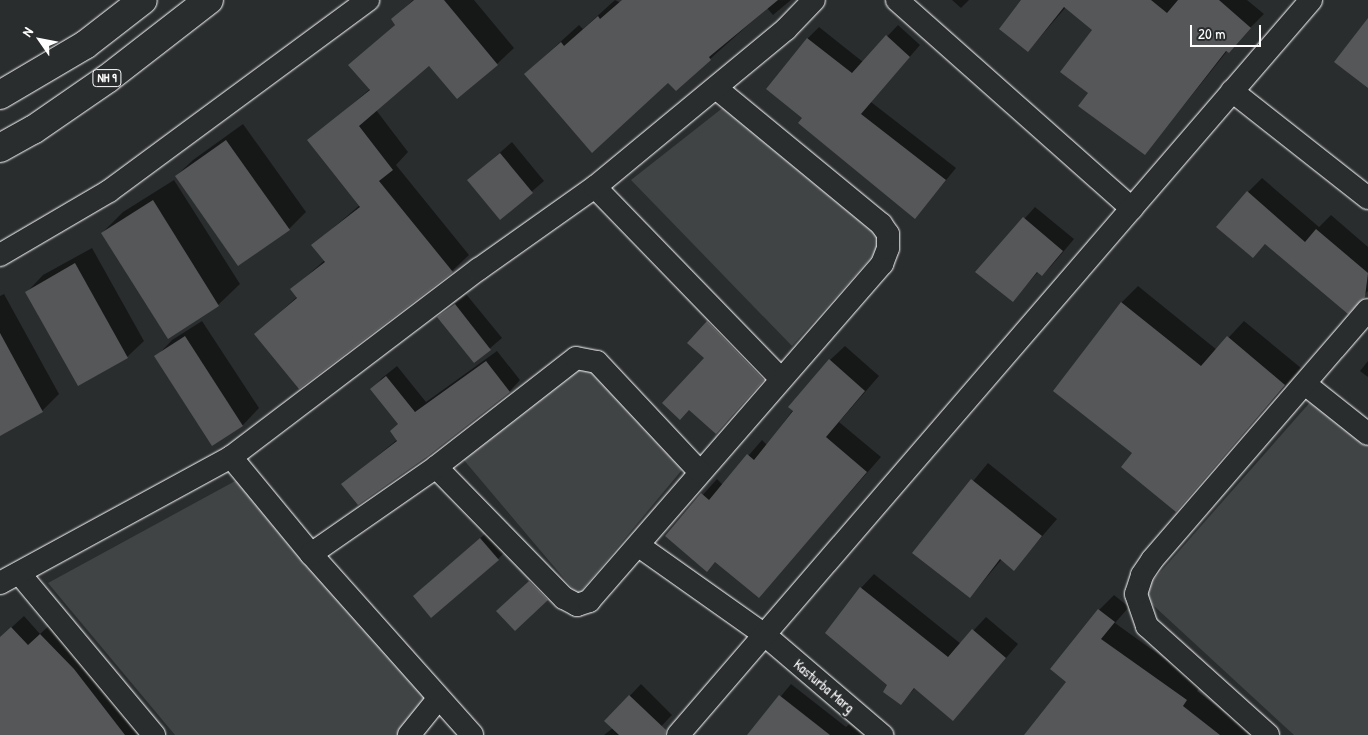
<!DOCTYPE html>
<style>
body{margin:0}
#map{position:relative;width:1368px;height:735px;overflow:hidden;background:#2a2d2e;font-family:"Patrick Hand",sans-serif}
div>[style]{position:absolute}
.green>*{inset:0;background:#414445}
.shadow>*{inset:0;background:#0007}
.building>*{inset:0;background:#555758}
.roads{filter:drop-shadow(0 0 1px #fff) drop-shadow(0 0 1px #fff)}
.minor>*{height:22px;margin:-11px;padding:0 11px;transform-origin:11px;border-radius:11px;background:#2a2d2e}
.trunk>*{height:28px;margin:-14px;padding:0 14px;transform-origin:14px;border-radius:14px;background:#2a2d2e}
span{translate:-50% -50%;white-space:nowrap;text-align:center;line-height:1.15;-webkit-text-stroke:4px #2a2d2e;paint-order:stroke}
.shield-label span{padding:1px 4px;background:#2a2d2e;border:1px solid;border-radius:4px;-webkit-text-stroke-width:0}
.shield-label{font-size:12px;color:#fff;font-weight:700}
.street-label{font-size:14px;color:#fff}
.north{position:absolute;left:15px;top:15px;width:50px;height:50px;-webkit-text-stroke:4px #2a2d2e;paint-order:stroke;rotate:303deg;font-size:14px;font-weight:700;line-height:20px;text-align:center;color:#fff}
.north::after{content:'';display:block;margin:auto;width:18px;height:22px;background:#fff;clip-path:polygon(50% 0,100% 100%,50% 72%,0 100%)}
.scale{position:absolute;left:1190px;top:25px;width:71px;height:22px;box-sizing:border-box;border:2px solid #fff;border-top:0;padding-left:6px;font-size:15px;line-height:18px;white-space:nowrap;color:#fff;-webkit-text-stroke:4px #2a2d2e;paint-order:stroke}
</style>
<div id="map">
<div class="green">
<i style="clip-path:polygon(734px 99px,887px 240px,792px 346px,631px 180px)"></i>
<i style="clip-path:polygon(596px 355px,686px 465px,578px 595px,463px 459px)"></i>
<i style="clip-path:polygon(1320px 391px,1368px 432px,1368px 735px,1294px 735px,1141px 594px)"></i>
<i style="clip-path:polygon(237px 480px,430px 697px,397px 735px,175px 735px,48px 583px)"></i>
</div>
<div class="shadow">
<i style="clip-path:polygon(413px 0,474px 0,514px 48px,497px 64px,430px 64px,376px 110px,408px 152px,396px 165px,469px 255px,452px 271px,256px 334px,298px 296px,292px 289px,325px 260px,313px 245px,360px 205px,309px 141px,370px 89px,350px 65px,396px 24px,392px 20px)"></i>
<i style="clip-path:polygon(615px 0,619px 2px,791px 0,773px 15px,767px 8px,710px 59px,669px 81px,525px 74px,579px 25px,583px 29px)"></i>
<i style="clip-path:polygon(952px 0,969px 0,961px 8px)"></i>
<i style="clip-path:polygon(1023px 0,1247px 0,1264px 14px,1228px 50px,1145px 154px,1094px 29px,1066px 7px,1028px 51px)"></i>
<i style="clip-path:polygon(898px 25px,920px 45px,871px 102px,956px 168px,915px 218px,804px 118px,808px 38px,819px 27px,863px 62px)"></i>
<i style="clip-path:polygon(243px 124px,306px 212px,289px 229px,239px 265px,176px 176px,193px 160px)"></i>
<i style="clip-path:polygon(512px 142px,544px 181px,500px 219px,469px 180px)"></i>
<i style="clip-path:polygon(1262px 178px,1319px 227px,1331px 215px,1368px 247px,1368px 291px,1347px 312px,1266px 243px,1253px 257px,1248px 192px)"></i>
<i style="clip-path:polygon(174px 180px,240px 284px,218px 305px,168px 337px,102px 233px,123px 212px)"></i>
<i style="clip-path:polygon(1035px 207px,1074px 239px,1053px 264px,1042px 275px,1038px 272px,1013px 300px,977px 271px)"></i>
<i style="clip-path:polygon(92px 248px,144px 341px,127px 357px,27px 292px,43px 275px)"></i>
<i style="clip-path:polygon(1138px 286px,1217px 350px,1244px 321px,1301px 368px,1176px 510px,1134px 453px,1054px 391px,1122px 302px)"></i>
<i style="clip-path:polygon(4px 294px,59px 394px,42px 411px,0 435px,0 296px)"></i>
<i style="clip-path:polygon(466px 294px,502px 338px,475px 361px,439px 317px)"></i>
<i style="clip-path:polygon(719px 311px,774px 368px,727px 422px,690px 408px,706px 358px,708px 322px)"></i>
<i style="clip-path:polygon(202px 321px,259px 408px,243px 425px,213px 444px,156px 357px,172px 340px)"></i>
<i style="clip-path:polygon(845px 346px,879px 376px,839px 422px,881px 457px,759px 596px,716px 561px,666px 536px,717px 479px,723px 485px,762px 440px,767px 445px,830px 360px)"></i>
<i style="clip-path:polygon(497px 351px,520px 380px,510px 391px,427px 455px,343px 484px,398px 439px,399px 423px,372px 389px,382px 378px,397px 366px,426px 402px)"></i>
<i style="clip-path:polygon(1368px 361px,1368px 377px,1360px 371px)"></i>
<i style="clip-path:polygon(988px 463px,1057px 519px,1014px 569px,1002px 559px,970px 597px,914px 553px)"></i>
<i style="clip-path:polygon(492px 528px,509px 548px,498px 559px,426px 585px)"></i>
<i style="clip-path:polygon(541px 570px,558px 588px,547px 600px,509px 600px)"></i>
<i style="clip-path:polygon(874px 574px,961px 644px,986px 617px,1018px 644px,953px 720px,915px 688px,900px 704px,889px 685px,861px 588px)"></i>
<i style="clip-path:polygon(1114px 595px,1129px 607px,1115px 623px,1201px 685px,1197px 691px,1249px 731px,1272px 735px,1026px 735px,1068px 682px,1099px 610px)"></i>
<i style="clip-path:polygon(24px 616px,40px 634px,52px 623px,150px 735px,0 735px,0 638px)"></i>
<i style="clip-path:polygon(641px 684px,672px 715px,653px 735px,604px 735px,613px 728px,606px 721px)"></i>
<i style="clip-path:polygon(791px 684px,846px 727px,849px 724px,864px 735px,749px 735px)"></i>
</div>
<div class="building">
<i style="clip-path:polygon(414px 0,444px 0,498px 65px,457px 99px,429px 66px,359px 126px,393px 170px,379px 181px,453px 272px,299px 389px,254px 334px,297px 298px,290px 289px,325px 262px,311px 245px,360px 207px,307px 140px,370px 90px,348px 65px,395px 25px,391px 19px)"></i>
<i style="clip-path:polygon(622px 0,778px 0,709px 57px,711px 60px,676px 91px,668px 83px,592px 153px,524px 74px,561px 42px,564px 46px,598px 16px,600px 19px)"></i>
<i style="clip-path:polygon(1021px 0,1151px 0,1167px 13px,1178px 0,1219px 0,1251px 28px,1229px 53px,1226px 51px,1145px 155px,1078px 106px,1088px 93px,1060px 72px,1092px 30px,1064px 7px,1028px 52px,999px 29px)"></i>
<i style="clip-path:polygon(1368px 18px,1368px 88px,1334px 62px)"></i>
<i style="clip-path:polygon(886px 35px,910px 57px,861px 114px,946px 180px,915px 219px,798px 123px,802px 118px,766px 89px,807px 38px,852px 73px)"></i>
<i style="clip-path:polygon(226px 140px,290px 230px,238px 266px,175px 176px)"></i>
<i style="clip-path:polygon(500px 153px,533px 193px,500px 220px,467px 180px)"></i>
<i style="clip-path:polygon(1247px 191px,1305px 242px,1316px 229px,1368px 273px,1365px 297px,1348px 314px,1265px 244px,1253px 258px,1216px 227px)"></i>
<i style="clip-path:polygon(153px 200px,219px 306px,168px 339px,101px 233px)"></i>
<i style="clip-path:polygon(1023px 217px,1063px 251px,1042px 276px,1037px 272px,1013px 302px,975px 272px)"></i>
<i style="clip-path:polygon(75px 263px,128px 358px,78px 386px,25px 292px)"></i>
<i style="clip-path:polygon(1121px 302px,1201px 366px,1227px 336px,1285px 385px,1176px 512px,1121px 467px,1132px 453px,1053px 391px)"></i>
<i style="clip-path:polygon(455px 304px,491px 350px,474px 363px,437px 317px)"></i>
<i style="clip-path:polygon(707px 321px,764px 380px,716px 434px,689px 410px,680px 420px,662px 403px,704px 358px,687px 343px)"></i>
<i style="clip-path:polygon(0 333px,43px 412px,0 436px)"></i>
<i style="clip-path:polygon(185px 336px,243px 426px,212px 446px,154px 356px)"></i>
<i style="clip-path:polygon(829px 359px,865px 391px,826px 437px,867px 472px,759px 598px,715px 562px,707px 572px,665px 536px,701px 493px,709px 500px,747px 454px,754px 460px,793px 411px,788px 407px)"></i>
<i style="clip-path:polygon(486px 361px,510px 392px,428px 456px,358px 505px,341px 484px,397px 441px,390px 431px,398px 424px,370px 389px,386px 376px,415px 412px)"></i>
<i style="clip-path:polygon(971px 479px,1042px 536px,1014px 571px,1000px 559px,970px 598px,912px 553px)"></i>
<i style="clip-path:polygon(480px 538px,499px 560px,431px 618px,413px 596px)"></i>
<i style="clip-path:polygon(529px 581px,548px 600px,515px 631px,496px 611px)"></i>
<i style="clip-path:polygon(860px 587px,948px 657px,972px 629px,1006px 658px,953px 721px,914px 688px,901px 705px,883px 692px,887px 685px,825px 633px)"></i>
<i style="clip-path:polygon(1098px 609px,1115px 622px,1101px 639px,1187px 700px,1183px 706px,1220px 735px,1024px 735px,1066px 682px,1050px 669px)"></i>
<i style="clip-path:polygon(11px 627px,28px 645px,40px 634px,74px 669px,125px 735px,0 735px,0 637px)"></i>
<i style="clip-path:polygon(629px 695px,666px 730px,665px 735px,619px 735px,604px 721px)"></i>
<i style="clip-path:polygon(779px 695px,830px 735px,747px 735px)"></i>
</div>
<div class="roads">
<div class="minor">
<i style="left:897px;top:0;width:314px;rotate:41.6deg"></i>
<i style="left:1232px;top:91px;width:173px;rotate:38.2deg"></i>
<i style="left:595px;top:187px;width:267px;rotate:45.9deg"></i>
<i style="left:0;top:255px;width:126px;rotate:-30.4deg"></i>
<i style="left:109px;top:191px;width:322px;rotate:-36.4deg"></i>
<i style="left:1305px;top:384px;width:80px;rotate:38.4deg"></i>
<i style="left:231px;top:457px;width:126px;rotate:50.5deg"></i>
<i style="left:311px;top:554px;width:242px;rotate:48.3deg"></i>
<i style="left:436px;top:467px;width:183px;rotate:45.7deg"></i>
<i style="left:564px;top:598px;width:15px;rotate:28deg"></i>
<i style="left:577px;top:605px;width:13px;rotate:-18deg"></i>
<i style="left:589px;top:601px;width:447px;rotate:-49deg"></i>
<i style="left:882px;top:264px;width:17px;rotate:-69deg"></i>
<i style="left:888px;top:248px;width:14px;rotate:-90deg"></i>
<i style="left:888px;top:234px;width:12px;rotate:-125deg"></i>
<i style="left:881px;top:224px;width:214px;rotate:-140.5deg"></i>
<i style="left:639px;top:546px;width:156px;rotate:35.3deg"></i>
<i style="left:766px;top:636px;width:153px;rotate:40.5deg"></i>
<i style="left:311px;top:554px;width:152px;rotate:-34.8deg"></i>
<i style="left:436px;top:467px;width:177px;rotate:-37.9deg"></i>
<i style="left:576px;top:358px;width:21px;rotate:11deg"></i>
<i style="left:597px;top:362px;width:151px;rotate:46.9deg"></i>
<i style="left:19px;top:573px;width:211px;rotate:50.2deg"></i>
<i style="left:0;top:583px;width:263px;rotate:-28.6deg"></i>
<i style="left:231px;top:457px;width:311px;rotate:-37.2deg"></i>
<i style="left:479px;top:269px;width:142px;rotate:-35.3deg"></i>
<i style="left:595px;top:187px;width:248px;rotate:-39.6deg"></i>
<i style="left:786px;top:29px;width:40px;rotate:-46deg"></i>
<i style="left:409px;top:735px;width:46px;rotate:-51.1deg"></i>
<i style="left:678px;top:735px;width:970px;rotate:-49.26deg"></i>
<i style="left:1268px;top:735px;width:163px;rotate:-138deg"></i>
<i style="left:1147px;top:626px;width:34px;rotate:-109deg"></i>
<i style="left:1136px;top:594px;width:20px;rotate:-72deg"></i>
<i style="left:1142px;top:575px;width:18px;rotate:-56deg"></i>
<i style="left:1152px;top:560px;width:330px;rotate:-49.2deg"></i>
</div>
<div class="trunk">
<i style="left:0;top:95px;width:99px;rotate:-30.5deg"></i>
<i style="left:85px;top:45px;width:73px;rotate:-37.8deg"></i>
<i style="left:0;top:148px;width:38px;rotate:-29deg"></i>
<i style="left:33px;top:130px;width:90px;rotate:-34.6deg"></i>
<i style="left:107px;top:79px;width:129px;rotate:-37.8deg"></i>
</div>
</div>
<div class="shield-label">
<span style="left:107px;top:78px">NH 9</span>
</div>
<div class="street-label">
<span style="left:824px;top:686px;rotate:40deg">Kasturba Marg</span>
</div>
<div class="north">N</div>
<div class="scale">20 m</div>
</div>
